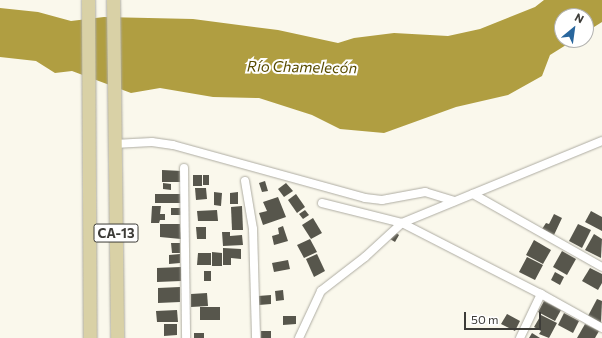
<!DOCTYPE html>
<meta charset="utf-8">
<style>
body{margin:0}
#map{position:relative;width:602px;height:338px;overflow:hidden;background:#faf8ec;font-family:Commissioner,sans-serif}
div>[style]{position:absolute}
.water>*{inset:0;background:#b09e41}
.building>*{inset:0;background:#57564c}
.roads{filter:drop-shadow(0 0 1px #aeaca2) drop-shadow(0 0 1px #aeaca2)}
.street>*{height:8px;margin:-4px;padding:0 4px;transform-origin:4px;border-radius:4px;background:#fff}
.primary>*{height:13px;margin:-6.5px;padding:0 6.5px;transform-origin:6.5px;border-radius:6.5px;background:#d9d1a6}
span{translate:-50% -50%;white-space:nowrap;text-align:center;line-height:1.15;-webkit-text-stroke:4px #fff;paint-order:stroke}
.shield-label span{padding:1px 3px;background:#fff;border:1px solid;border-radius:3px;-webkit-text-stroke-width:0}
.shield-label{font-size:13px;color:#3d3c38;font-weight:700}
.water-label{font-size:15px;color:#594c00;font-style:italic}
.north{position:absolute;left:554px;top:8px;width:40px;height:40px;box-sizing:border-box;background:#fff;border:1px solid #b1b1af;border-radius:50%;rotate:29deg;font-size:11px;font-weight:700;line-height:16px;text-align:center;color:#3d3c38}
.north::after{content:'';display:block;margin:auto;width:14px;height:18px;background:#28669d;clip-path:polygon(50% 0,100% 100%,50% 72%,0 100%)}
.scale{position:absolute;left:464px;top:312px;width:77px;height:18px;box-sizing:border-box;border:2px solid #3d3c38;border-top:0;padding-left:5px;font-size:12px;line-height:14px;white-space:nowrap;color:#3d3c38;-webkit-text-stroke:3px #fff;paint-order:stroke}
</style>
<div id="map">
<div class="water">
<i style="clip-path:polygon(544px 0,602px 0,602px 22px,586px 32px,586px 16px,562px 16px,562px 40px,574px 40px,550px 55px,542px 76px,508px 95px,456px 107px,384px 133px,340px 129px,312px 115px,259px 98px,213px 97px,160px 88px,131px 93px,72px 71px,55px 73px,36px 61px,0 57px,0 8px,38px 12px,71px 21px,104px 17px,193px 19px,278px 30px,338px 43px,354px 38px,394px 33px,448px 36px,480px 29px,535px 7px)"></i>
</div>
<div class="building">
<i style="clip-path:polygon(162px 170px,182px 171px,182px 182px,162px 182px)"></i>
<i style="clip-path:polygon(193px 175px,202px 175px,202px 186px,193px 186px)"></i>
<i style="clip-path:polygon(203px 175px,209px 175px,209px 185px,203px 185px)"></i>
<i style="clip-path:polygon(265px 181px,268px 191px,262px 192px,259px 183px)"></i>
<i style="clip-path:polygon(163px 183px,171px 184px,171px 190px,163px 189px)"></i>
<i style="clip-path:polygon(286px 183px,293px 191px,284px 197px,278px 189px)"></i>
<i style="clip-path:polygon(195px 188px,206px 188px,207px 199px,196px 200px)"></i>
<i style="clip-path:polygon(214px 192px,222px 193px,221px 206px,214px 205px)"></i>
<i style="clip-path:polygon(238px 192px,238px 204px,230px 204px,230px 193px)"></i>
<i style="clip-path:polygon(155px 194px,181px 194px,181px 203px,155px 203px)"></i>
<i style="clip-path:polygon(296px 194px,305px 207px,297px 213px,288px 200px)"></i>
<i style="clip-path:polygon(278px 197px,286px 217px,263px 225px,259px 213px,267px 211px,263px 202px)"></i>
<i style="clip-path:polygon(152px 206px,161px 206px,160px 214px,165px 214px,165px 220px,160px 220px,159px 223px,151px 223px)"></i>
<i style="clip-path:polygon(242px 206px,243px 230px,232px 230px,231px 207px)"></i>
<i style="clip-path:polygon(171px 208px,181px 208px,181px 215px,171px 215px)"></i>
<i style="clip-path:polygon(217px 210px,218px 221px,198px 221px,197px 211px)"></i>
<i style="clip-path:polygon(305px 210px,309px 215px,303px 219px,299px 214px)"></i>
<i style="clip-path:polygon(591px 211px,602px 217px,602px 231px,585px 222px)"></i>
<i style="clip-path:polygon(554px 214px,562px 218px,554px 235px,542px 229px,546px 223px,549px 224px)"></i>
<i style="clip-path:polygon(313px 218px,322px 233px,311px 239px,302px 225px)"></i>
<i style="clip-path:polygon(160px 224px,180px 224px,181px 239px,160px 237px)"></i>
<i style="clip-path:polygon(578px 224px,591px 230px,582px 248px,569px 241px)"></i>
<i style="clip-path:polygon(283px 226px,288px 241px,274px 245px,272px 236px,279px 234px,278px 228px)"></i>
<i style="clip-path:polygon(196px 227px,206px 227px,206px 239px,197px 239px)"></i>
<i style="clip-path:polygon(222px 232px,230px 232px,230px 236px,242px 235px,243px 245px,223px 246px)"></i>
<i style="clip-path:polygon(395px 232px,399px 235px,395px 242px,390px 239px)"></i>
<i style="clip-path:polygon(594px 234px,602px 239px,601px 258px,585px 250px)"></i>
<i style="clip-path:polygon(310px 239px,317px 252px,304px 258px,297px 245px)"></i>
<i style="clip-path:polygon(534px 240px,551px 250px,543px 264px,526px 255px)"></i>
<i style="clip-path:polygon(171px 243px,180px 243px,180px 253px,172px 253px)"></i>
<i style="clip-path:polygon(223px 248px,241px 249px,241px 259px,231px 258px,231px 265px,223px 265px)"></i>
<i style="clip-path:polygon(562px 251px,576px 259px,567px 275px,553px 267px)"></i>
<i style="clip-path:polygon(212px 252px,222px 253px,222px 266px,212px 266px)"></i>
<i style="clip-path:polygon(198px 253px,211px 253px,211px 265px,197px 265px)"></i>
<i style="clip-path:polygon(180px 254px,180px 263px,169px 264px,169px 255px)"></i>
<i style="clip-path:polygon(317px 254px,325px 271px,314px 277px,306px 259px)"></i>
<i style="clip-path:polygon(527px 257px,543px 265px,535px 280px,519px 272px)"></i>
<i style="clip-path:polygon(288px 260px,290px 269px,274px 272px,272px 263px)"></i>
<i style="clip-path:polygon(181px 267px,181px 281px,157px 282px,157px 268px)"></i>
<i style="clip-path:polygon(590px 268px,602px 274px,602px 283px,598px 290px,582px 281px)"></i>
<i style="clip-path:polygon(204px 271px,211px 271px,211px 281px,204px 281px)"></i>
<i style="clip-path:polygon(555px 272px,564px 277px,560px 285px,551px 280px)"></i>
<i style="clip-path:polygon(180px 287px,180px 302px,158px 303px,158px 288px)"></i>
<i style="clip-path:polygon(283px 290px,284px 300px,276px 301px,275px 291px)"></i>
<i style="clip-path:polygon(207px 293px,208px 306px,191px 307px,191px 294px)"></i>
<i style="clip-path:polygon(271px 295px,271px 304px,259px 305px,258px 296px)"></i>
<i style="clip-path:polygon(597px 299px,602px 301px,601px 323px,588px 316px)"></i>
<i style="clip-path:polygon(544px 301px,561px 310px,555px 321px,538px 312px)"></i>
<i style="clip-path:polygon(200px 307px,220px 307px,220px 320px,200px 320px)"></i>
<i style="clip-path:polygon(177px 310px,178px 322px,157px 322px,156px 311px)"></i>
<i style="clip-path:polygon(564px 313px,579px 321px,573px 333px,558px 325px)"></i>
<i style="clip-path:polygon(507px 314px,520px 321px,515px 331px,501px 324px)"></i>
<i style="clip-path:polygon(541px 315px,557px 323px,549px 338px,539px 334px,541px 331px,534px 327px)"></i>
<i style="clip-path:polygon(283px 316px,296px 316px,296px 324px,283px 325px)"></i>
<i style="clip-path:polygon(164px 324px,177px 324px,177px 335px,164px 336px)"></i>
<i style="clip-path:polygon(585px 324px,599px 331px,595px 338px,577px 338px)"></i>
<i style="clip-path:polygon(261px 331px,271px 331px,271px 338px,261px 338px)"></i>
<i style="clip-path:polygon(194px 333px,204px 333px,204px 338px,194px 338px)"></i>
<i style="clip-path:polygon(532px 333px,540px 338px,529px 338px)"></i>
</div>
<div class="roads">
<div class="street">
<i style="left:114px;top:144px;width:38px;rotate:-3deg"></i>
<i style="left:152px;top:142px;width:21px;rotate:8deg"></i>
<i style="left:173px;top:145px;width:199px;rotate:15.4deg"></i>
<i style="left:365px;top:198px;width:17px;rotate:7deg"></i>
<i style="left:382px;top:200px;width:44px;rotate:-10.5deg"></i>
<i style="left:425px;top:192px;width:31px;rotate:17deg"></i>
<i style="left:184px;top:168px;width:170px;rotate:89.3deg"></i>
<i style="left:245px;top:181px;width:49px;rotate:80.5deg"></i>
<i style="left:253px;top:229px;width:109px;rotate:88.4deg"></i>
<i style="left:473px;top:194px;width:148px;rotate:29.5deg"></i>
<i style="left:322px;top:203px;width:82px;rotate:14deg"></i>
<i style="left:402px;top:223px;width:156px;rotate:27.1deg"></i>
<i style="left:299px;top:338px;width:52px;rotate:-64.9deg"></i>
<i style="left:321px;top:291px;width:56px;rotate:-37.7deg"></i>
<i style="left:365px;top:257px;width:50px;rotate:-42.6deg"></i>
<i style="left:402px;top:223px;width:216px;rotate:-22.3deg"></i>
<i style="left:520px;top:338px;width:49px;rotate:-64.5deg"></i>
<i style="left:541px;top:294px;width:70px;rotate:29.1deg"></i>
</div>
<div class="primary">
<i style="left:88px;top:0;width:338px;rotate:89.7deg"></i>
<i style="left:113px;top:0;width:338px;rotate:89.3deg"></i>
</div>
</div>
<div class="shield-label">
<span style="left:116px;top:233px">CA-13</span>
</div>
<div class="water-label">
<span style="left:302px;top:67px;rotate:1deg">Río Chamelecón</span>
</div>
<div class="north">N</div>
<div class="scale">50 m</div>
</div>
